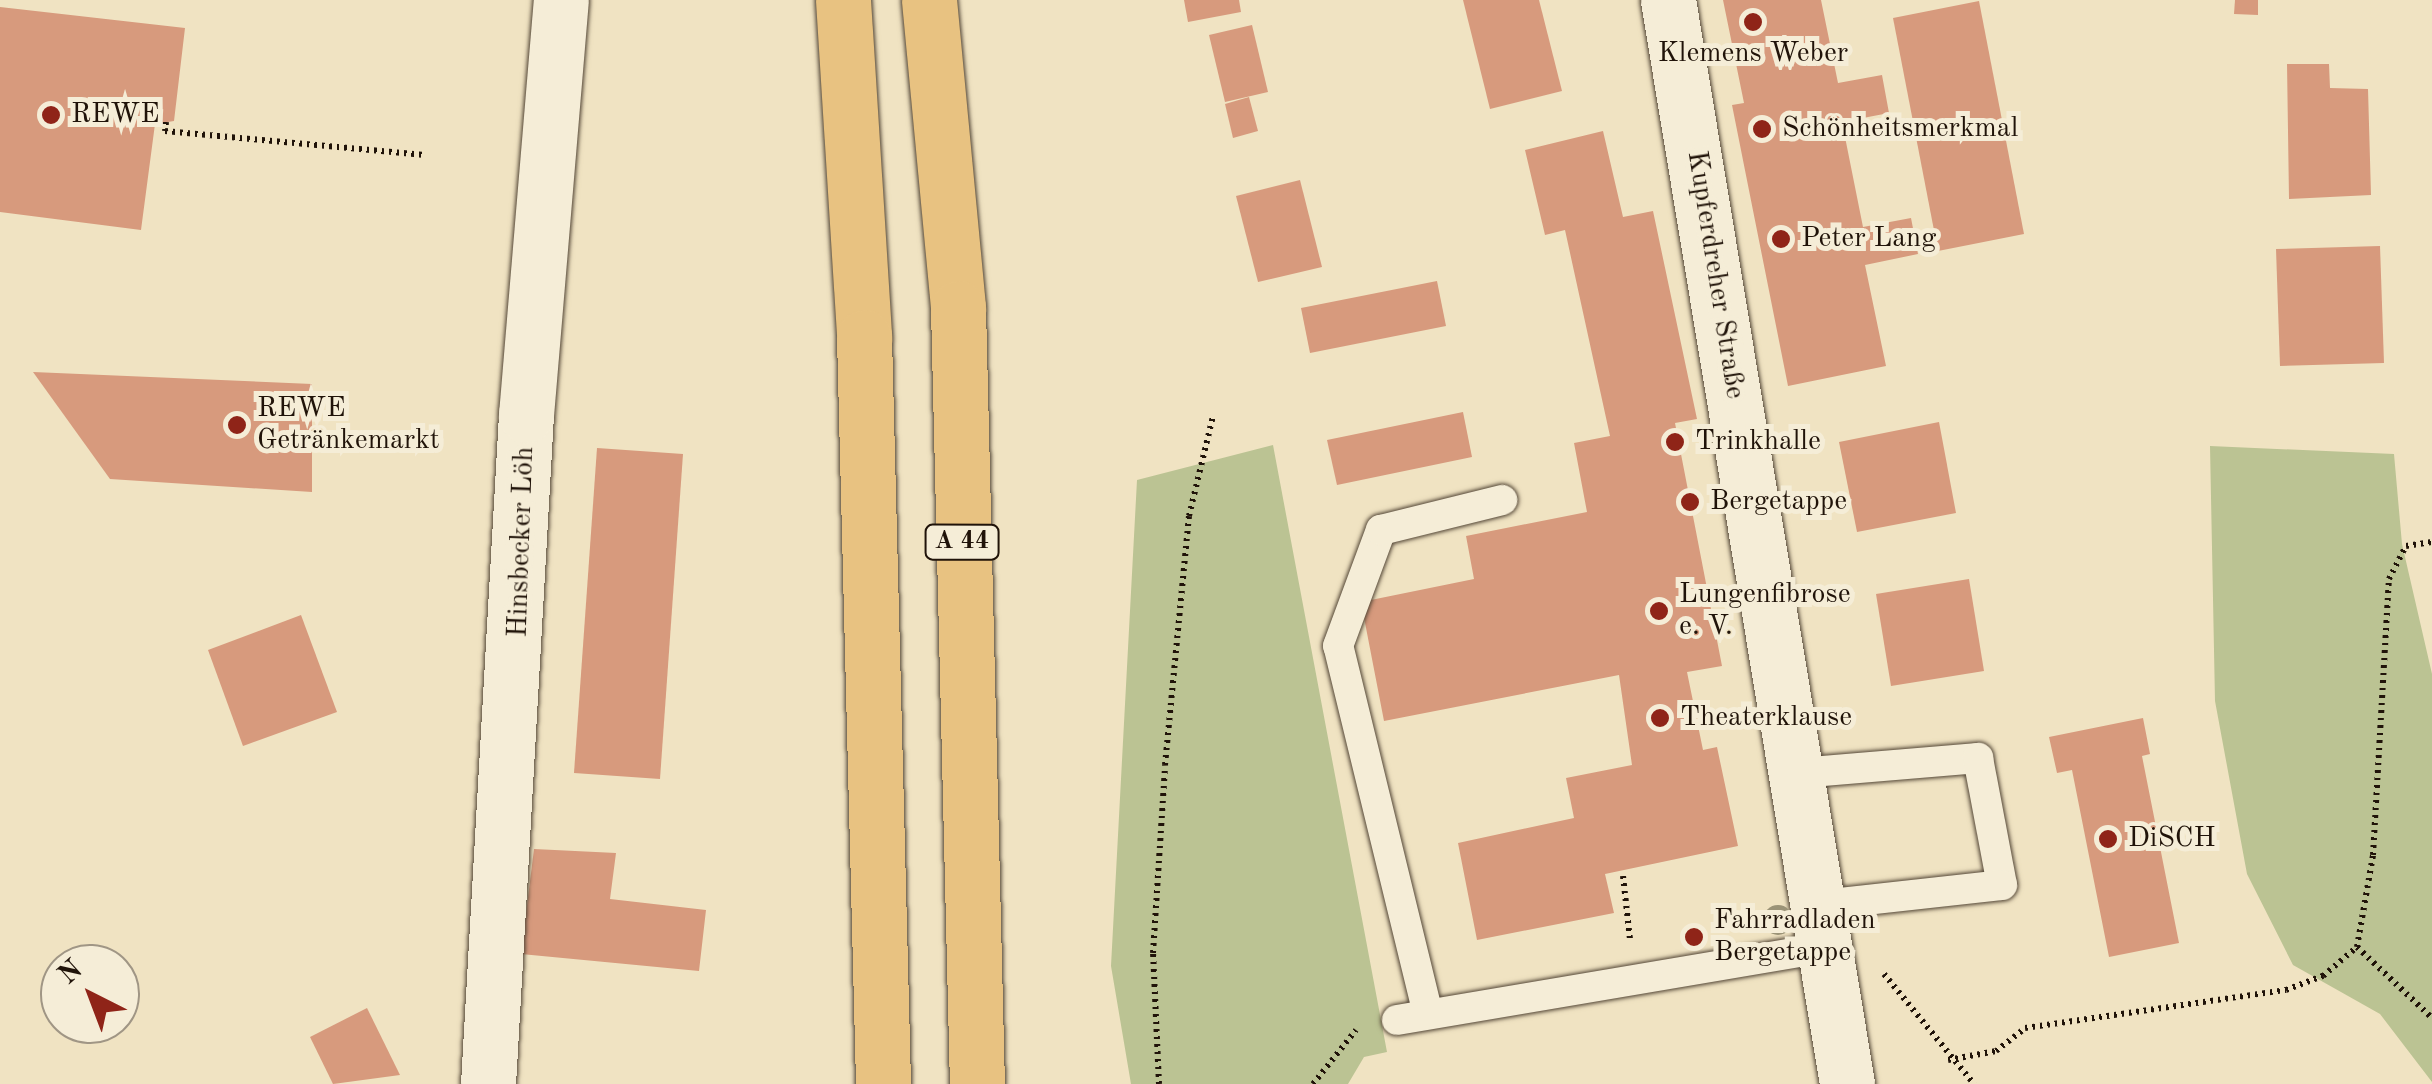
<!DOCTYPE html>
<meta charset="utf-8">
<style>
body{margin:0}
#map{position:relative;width:2432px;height:1084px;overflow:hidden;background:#f0e3c2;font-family:"Old Standard TT",serif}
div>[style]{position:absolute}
.green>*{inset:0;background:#bbc393}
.building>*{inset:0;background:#d79a7d}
.path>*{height:6px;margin-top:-3px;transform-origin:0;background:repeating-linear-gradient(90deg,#201309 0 2.5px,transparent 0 7.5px)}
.roads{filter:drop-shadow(0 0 2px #544737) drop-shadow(0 0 2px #544737)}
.lane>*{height:30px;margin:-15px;padding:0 15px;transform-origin:15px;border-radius:15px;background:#f5edd7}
.street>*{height:55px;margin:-27.5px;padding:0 27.5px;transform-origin:27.5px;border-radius:27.5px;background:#f5edd7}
.secondary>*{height:55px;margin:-27.5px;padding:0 27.5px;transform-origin:27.5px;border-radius:27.5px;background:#f5edd7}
.highway>*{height:55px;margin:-27.5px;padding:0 27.5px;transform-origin:27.5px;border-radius:27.5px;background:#e8c281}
.trees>*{width:30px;height:30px;margin:-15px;border-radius:50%;background:#9b9377}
.dots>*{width:28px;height:28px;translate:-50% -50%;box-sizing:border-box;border:5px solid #f5edd7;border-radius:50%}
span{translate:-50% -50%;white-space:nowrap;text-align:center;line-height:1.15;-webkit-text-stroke:10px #f5edd7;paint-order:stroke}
.shield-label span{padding:2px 8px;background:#f5edd7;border:2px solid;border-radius:8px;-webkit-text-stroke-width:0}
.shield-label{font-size:25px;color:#201309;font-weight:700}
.poi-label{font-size:28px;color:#201309}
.left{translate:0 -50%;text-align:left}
.street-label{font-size:28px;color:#201309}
.north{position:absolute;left:40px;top:944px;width:100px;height:100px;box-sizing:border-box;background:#f5edd7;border:2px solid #a09685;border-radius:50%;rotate:318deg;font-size:28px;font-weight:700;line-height:40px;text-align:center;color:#201309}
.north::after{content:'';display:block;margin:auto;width:35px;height:45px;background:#8f2418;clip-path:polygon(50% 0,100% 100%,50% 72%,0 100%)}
</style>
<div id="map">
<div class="green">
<i style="clip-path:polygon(1273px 445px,1387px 1052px,1364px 1057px,1348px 1084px,1131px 1084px,1111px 966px,1137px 480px)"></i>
<i style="clip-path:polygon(2210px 446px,2394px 454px,2402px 544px,2432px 674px,2432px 1082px,2380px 1014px,2293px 965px,2247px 874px,2215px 701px)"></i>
</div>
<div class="building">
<i style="clip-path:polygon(1184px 0,1239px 0,1241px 12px,1188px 22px)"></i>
<i style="clip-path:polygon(1463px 0,1539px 0,1562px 91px,1490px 109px)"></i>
<i style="clip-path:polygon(1723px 0,1821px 0,1838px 83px,1882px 75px,1889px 113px,1842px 122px,1863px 227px,1911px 218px,1918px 254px,1865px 265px,1886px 366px,1788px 386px,1732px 105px,1744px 103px)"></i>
<i style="clip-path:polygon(2235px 0,2258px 0,2258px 15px,2234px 14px)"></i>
<i style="clip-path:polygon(1979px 1px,2024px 234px,1938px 251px,1893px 18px)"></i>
<i style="clip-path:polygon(0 7px,185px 28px,174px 121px,155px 124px,141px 230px,0 212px)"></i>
<i style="clip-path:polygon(1252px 25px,1268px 92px,1225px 102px,1209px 35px)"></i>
<i style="clip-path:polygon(2287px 64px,2329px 64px,2330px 88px,2368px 89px,2371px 195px,2289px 199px)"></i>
<i style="clip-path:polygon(1249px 97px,1258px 131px,1233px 138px,1225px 104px)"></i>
<i style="clip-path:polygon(1603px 131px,1623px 217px,1653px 211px,1697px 419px,1675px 423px,1722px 666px,1687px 672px,1703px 750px,1717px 747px,1738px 846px,1605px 874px,1614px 913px,1477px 940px,1458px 843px,1574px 818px,1566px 778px,1632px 765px,1619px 675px,1384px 721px,1361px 602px,1474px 579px,1466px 536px,1587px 512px,1574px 443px,1610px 436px,1565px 230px,1545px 235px,1525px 150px)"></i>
<i style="clip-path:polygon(1300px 180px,1322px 267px,1258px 282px,1236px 196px)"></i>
<i style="clip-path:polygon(2380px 246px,2384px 363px,2280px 366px,2276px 249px)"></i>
<i style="clip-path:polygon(1437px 281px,1446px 326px,1310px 353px,1301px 308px)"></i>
<i style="clip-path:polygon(33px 372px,312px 384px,312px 492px,110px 479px)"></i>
<i style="clip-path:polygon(1463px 412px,1472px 457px,1337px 485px,1327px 440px)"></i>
<i style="clip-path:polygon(1939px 422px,1956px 513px,1857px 532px,1839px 442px)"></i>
<i style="clip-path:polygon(597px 448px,683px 454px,660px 779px,574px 773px)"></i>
<i style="clip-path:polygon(1969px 579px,1984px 671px,1891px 686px,1876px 594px)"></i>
<i style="clip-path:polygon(301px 615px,337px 712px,243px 746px,208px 650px)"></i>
<i style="clip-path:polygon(2143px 718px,2150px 754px,2142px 756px,2179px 943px,2109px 957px,2072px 770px,2057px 773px,2049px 737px)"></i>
<i style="clip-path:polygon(534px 849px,616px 853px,610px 899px,706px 910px,699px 971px,521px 954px)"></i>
<i style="clip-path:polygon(367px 1008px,400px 1075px,333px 1084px,310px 1037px)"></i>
</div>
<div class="path">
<i style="left:166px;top:122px;width:9px;rotate:96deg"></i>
<i style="left:165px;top:131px;width:258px;rotate:5.3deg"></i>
<i style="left:1623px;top:876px;width:63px;rotate:83.7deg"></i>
<i style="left:2357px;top:947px;width:103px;rotate:43.4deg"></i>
<i style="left:1884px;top:974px;width:142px;rotate:50.7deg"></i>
<i style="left:1948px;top:1060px;width:49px;rotate:-10.6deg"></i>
<i style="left:1996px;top:1051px;width:37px;rotate:-38deg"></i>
<i style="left:2025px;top:1028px;width:264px;rotate:-8.3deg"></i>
<i style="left:2286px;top:990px;width:40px;rotate:-21deg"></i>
<i style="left:2323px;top:976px;width:45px;rotate:-40.5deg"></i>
<i style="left:2357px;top:947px;width:93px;rotate:-80.1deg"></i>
<i style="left:2373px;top:855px;width:276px;rotate:-86.7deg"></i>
<i style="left:2389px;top:579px;width:37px;rotate:-63deg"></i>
<i style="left:2406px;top:546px;width:26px;rotate:-9deg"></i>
<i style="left:1159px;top:1084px;width:131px;rotate:-92.6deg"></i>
<i style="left:1153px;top:953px;width:188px;rotate:-86.3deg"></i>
<i style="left:1165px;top:765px;width:250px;rotate:-84.5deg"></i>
<i style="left:1189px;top:516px;width:103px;rotate:-76.5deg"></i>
<i style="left:1313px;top:1084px;width:69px;rotate:-51.5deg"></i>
</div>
<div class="roads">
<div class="lane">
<i style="left:1799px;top:773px;width:180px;rotate:-4.8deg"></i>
<i style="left:1978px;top:758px;width:129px;rotate:79.3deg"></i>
<i style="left:2002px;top:885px;width:182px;rotate:173.7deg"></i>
<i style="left:1428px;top:1014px;width:379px;rotate:-103.7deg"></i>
<i style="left:1338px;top:646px;width:124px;rotate:-69.7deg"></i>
<i style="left:1381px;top:530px;width:125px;rotate:-13.9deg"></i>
<i style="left:1397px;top:1020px;width:438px;rotate:-9.6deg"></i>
</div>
<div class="street">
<i style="left:488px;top:1084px;width:670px;rotate:-86.75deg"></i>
<i style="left:526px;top:415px;width:416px;rotate:-85.2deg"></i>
</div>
<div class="secondary">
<i style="left:1668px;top:0;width:1099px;rotate:80.62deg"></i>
</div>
<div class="highway">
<i style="left:843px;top:0;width:338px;rotate:86.4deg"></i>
<i style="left:864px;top:337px;width:747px;rotate:88.54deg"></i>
<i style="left:929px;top:0;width:309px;rotate:84.6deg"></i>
<i style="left:958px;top:308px;width:776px;rotate:88.6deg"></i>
</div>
</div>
<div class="trees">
<i style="left:1778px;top:920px"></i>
</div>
<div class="dots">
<i style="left:1753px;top:22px;background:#8f2418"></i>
<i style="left:51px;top:115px;background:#8f2418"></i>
<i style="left:1762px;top:129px;background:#8f2418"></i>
<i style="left:1781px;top:239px;background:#8f2418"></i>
<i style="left:237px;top:425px;background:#8f2418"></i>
<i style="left:1675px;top:442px;background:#8f2418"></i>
<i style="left:1690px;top:502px;background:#8f2418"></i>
<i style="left:1659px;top:611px;background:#8f2418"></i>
<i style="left:1660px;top:718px;background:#8f2418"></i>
<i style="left:2108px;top:839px;background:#8f2418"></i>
<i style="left:1694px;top:937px;background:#8f2418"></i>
</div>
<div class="shield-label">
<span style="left:962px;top:542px">A 44</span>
</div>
<div class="poi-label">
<span style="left:1753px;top:54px">Klemens Weber</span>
<span class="left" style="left:71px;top:115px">REWE</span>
<span class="left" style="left:1782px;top:129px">Schönheitsmerkmal</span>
<span class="left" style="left:1801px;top:239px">Peter Lang</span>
<span class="left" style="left:257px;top:425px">REWE<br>Getränkemarkt</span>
<span class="left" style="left:1695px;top:442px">Trinkhalle</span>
<span class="left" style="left:1710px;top:502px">Bergetappe</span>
<span class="left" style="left:1679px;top:611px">Lungenfibrose<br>e. V.</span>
<span class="left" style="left:1680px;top:718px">Theaterklause</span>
<span class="left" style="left:2128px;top:839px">DiSCH</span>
<span class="left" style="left:1714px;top:937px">Fahrradladen<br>Bergetappe</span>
</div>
<div class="street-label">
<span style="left:1715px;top:275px;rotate:81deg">Kupferdreher Straße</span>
<span style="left:522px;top:542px;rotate:-88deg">Hinsbecker Löh</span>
</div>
<div class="north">N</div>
</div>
